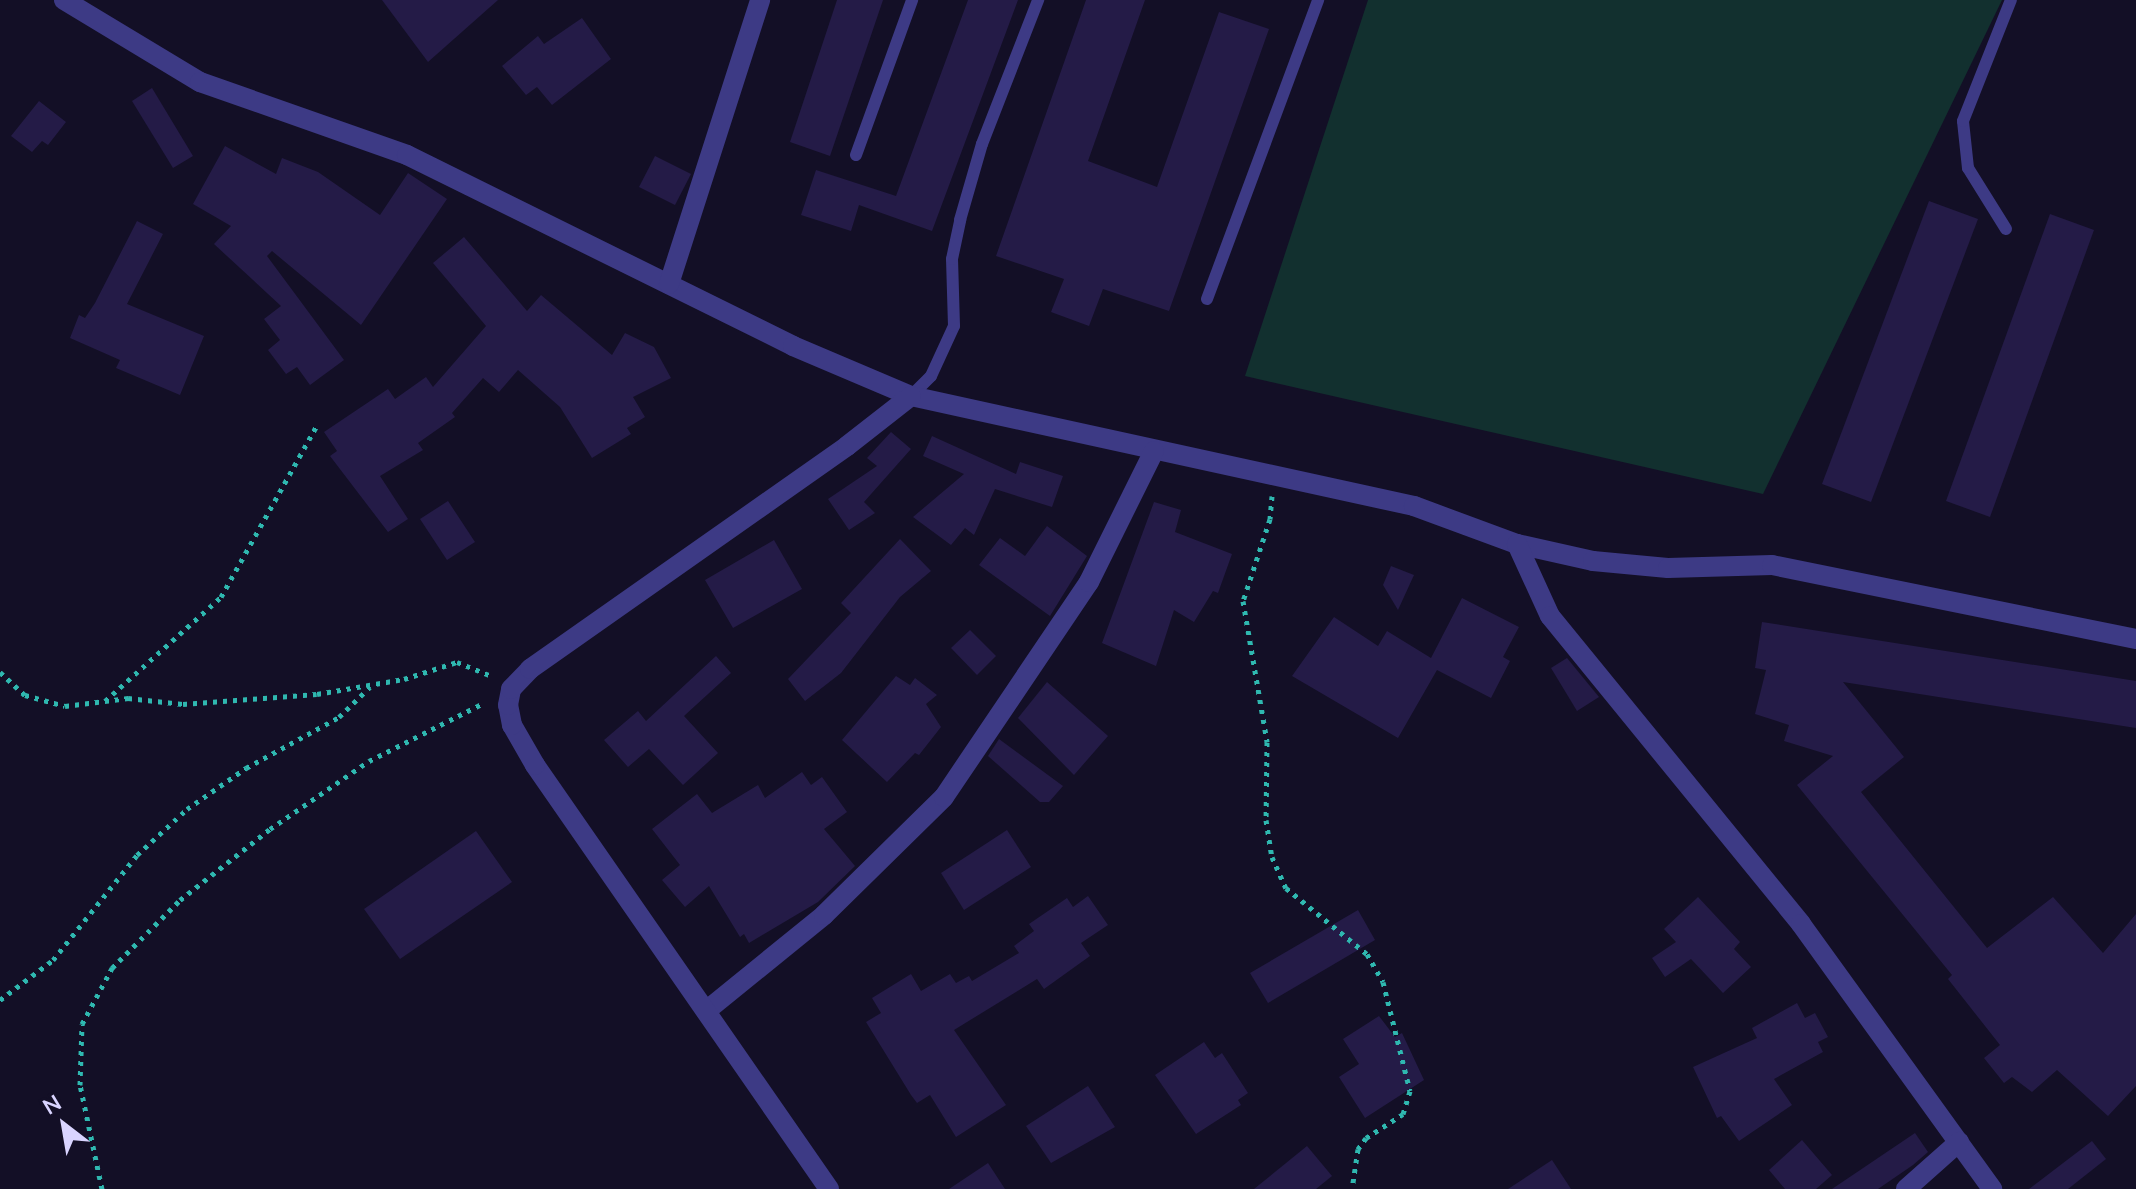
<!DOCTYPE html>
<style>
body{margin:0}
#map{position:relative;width:2136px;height:1189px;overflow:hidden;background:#130f26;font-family:Mulish,sans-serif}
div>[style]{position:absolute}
.green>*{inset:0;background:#12302f}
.building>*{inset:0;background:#241b47}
.path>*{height:5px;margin-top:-2.5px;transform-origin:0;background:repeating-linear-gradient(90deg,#2fb8b0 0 4px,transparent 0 10px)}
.lane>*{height:12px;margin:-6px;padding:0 6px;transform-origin:6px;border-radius:6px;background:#3d3a85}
.street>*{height:20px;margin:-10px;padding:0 10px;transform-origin:10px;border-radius:10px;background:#3d3a85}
span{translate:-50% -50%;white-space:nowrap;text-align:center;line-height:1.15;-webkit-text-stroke:6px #130f26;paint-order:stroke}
.north{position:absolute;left:24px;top:1085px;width:80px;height:80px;-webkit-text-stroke:6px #130f26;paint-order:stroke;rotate:329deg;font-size:22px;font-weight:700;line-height:32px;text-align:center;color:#d9d4ff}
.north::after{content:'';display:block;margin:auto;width:28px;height:36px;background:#d9d4ff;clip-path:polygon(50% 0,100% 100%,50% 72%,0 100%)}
</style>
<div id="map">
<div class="green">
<i style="clip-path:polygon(1368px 0,2002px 0,1763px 494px,1245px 376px)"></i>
</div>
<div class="building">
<i style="clip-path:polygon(382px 0,498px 0,428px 62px)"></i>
<i style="clip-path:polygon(837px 0,883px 0,830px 156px,790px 142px)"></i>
<i style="clip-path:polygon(968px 0,1018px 0,932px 231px,859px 205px,851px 231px,801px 215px,816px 170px,896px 196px)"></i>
<i style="clip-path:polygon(1086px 0,1145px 0,1088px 161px,1157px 187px,1219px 12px,1269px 29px,1169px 311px,1103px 289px,1089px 326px,1051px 312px,1064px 279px,996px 256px)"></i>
<i style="clip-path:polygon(582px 18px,611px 59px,552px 105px,537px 87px,526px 95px,502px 66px,538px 36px,544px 44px)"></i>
<i style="clip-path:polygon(152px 88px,193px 156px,173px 168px,132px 101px)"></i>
<i style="clip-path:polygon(39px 101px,66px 122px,48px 145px,42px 141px,32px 152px,11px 136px)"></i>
<i style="clip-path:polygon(225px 146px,276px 174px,282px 158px,318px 172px,380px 215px,408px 173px,447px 199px,361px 325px,272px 251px,267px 256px,344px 360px,310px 385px,297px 367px,286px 374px,268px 350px,280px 340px,264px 319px,281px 306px,214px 244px,231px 226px,193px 204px)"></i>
<i style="clip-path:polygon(655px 156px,691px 174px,675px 205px,639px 187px)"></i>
<i style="clip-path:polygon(1929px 201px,1978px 219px,1871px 502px,1822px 484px)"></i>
<i style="clip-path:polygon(2050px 214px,2094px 230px,1990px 517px,1946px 501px)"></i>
<i style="clip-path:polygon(137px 221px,163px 234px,127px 304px,204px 336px,180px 395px,116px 368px,120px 360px,70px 338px,79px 315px,85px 318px,95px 303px)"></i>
<i style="clip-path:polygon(464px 237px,527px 311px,541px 295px,612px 355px,625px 333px,654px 347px,671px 378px,633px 397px,645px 417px,627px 428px,631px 434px,592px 458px,560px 407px,518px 370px,499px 392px,483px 378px,452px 413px,455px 417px,418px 443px,423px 450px,380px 476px,408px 519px,388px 532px,330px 456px,337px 451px,324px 432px,388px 389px,395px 399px,426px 377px,433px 387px,486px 326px,433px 263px)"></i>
<i style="clip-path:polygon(891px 432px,911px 449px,864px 502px,875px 513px,849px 530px,828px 499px,877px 466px,867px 458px)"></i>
<i style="clip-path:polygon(932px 436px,1016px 474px,1020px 462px,1063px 476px,1052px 507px,995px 489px,974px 535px,965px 528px,951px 545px,913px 517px,964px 474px,923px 456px)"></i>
<i style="clip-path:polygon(448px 501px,475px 542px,447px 560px,420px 519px)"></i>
<i style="clip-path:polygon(1154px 502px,1181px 510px,1175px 532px,1232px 554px,1218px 593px,1213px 591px,1194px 622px,1174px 610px,1156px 666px,1102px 643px)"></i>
<i style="clip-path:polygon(1047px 526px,1087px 556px,1050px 616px,979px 565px,1000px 538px,1025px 556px)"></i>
<i style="clip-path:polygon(900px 539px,931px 571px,900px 597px,841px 673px,805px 701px,788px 679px,851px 613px,841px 603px)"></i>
<i style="clip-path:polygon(774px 540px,802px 589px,733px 628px,705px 580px)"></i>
<i style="clip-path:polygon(1391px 566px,1414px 575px,1398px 610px,1383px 585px)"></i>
<i style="clip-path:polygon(1462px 598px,1519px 627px,1503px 657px,1510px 661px,1491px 698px,1437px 670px,1398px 738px,1292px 676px,1334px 617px,1378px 646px,1387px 631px,1431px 658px)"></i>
<i style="clip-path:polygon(1762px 622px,2136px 681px,2136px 728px,1843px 682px,1904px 757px,1861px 792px,1987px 948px,2053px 897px,2103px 953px,2136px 914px,2136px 1086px,2108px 1116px,2057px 1070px,2032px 1092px,2012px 1077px,2004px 1083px,1984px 1058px,2000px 1045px,1948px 979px,1952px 975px,1797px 785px,1833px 756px,1784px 741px,1789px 725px,1755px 714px,1766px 670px,1755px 668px)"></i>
<i style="clip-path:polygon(970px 630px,996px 656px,977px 675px,951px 648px)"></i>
<i style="clip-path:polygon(716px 656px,731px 673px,684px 716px,718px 753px,683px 785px,649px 749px,628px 767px,604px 740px,638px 711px,646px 721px)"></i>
<i style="clip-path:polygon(1567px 658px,1599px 697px,1577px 711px,1551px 668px)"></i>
<i style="clip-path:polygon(896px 676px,910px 685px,915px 678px,937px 695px,926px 704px,941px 727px,919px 755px,915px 753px,887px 782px,842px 740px)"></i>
<i style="clip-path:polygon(1047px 682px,1108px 736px,1074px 775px,1018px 718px)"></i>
<i style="clip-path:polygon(999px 739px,1063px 786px,1049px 802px,1040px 802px,988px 756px)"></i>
<i style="clip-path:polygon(802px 772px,811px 785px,822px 777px,847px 812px,824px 829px,855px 866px,818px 902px,749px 943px,744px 934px,740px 937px,709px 886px,685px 907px,662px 880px,680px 865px,652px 829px,697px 794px,712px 813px,758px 785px,765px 798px)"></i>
<i style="clip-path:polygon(1007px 830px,1031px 867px,964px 910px,941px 873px)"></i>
<i style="clip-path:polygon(476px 831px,512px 882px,400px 959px,364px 909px)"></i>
<i style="clip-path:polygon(1088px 896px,1108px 925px,1081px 943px,1090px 956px,1044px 989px,1037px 979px,954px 1030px,1006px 1105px,956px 1137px,930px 1095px,917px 1103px,911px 1095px,866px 1022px,881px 1013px,872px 998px,911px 974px,921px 991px,950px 974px,956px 983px,969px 976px,972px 981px,1019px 953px,1014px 946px,1034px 931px,1029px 924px,1067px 898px,1073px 907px)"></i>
<i style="clip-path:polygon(1698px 897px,1740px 942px,1734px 949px,1751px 967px,1723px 993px,1691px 959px,1665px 977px,1652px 958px,1676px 942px,1664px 929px)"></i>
<i style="clip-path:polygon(1358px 910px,1375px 940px,1268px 1003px,1250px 973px)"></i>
<i style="clip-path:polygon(1797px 1003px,1805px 1018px,1815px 1013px,1828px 1037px,1818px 1042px,1823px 1052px,1774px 1079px,1792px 1105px,1739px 1141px,1721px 1116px,1717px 1118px,1693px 1067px,1757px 1038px,1752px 1028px)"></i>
<i style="clip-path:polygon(1379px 1016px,1395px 1037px,1402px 1033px,1424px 1080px,1365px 1118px,1339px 1077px,1359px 1064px,1343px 1039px)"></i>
<i style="clip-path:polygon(1204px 1042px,1215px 1058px,1222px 1053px,1248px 1093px,1238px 1100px,1241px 1105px,1196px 1134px,1155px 1075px)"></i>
<i style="clip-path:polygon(1088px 1086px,1115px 1127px,1051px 1163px,1026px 1126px)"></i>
<i style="clip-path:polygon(1915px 1133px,1928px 1152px,1913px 1165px,1878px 1189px,1832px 1189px)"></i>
<i style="clip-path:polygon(1802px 1140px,1832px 1175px,1816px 1189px,1785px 1189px,1769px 1170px)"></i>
<i style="clip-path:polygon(2092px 1141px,2106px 1159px,2068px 1189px,2029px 1189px)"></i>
<i style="clip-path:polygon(1307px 1146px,1332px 1176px,1316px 1189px,1254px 1189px)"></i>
<i style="clip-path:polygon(1552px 1160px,1571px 1189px,1508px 1189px)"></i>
<i style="clip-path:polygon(988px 1163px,1005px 1189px,949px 1189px)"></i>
</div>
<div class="path">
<i style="left:1272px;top:496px;width:23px;rotate:95deg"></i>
<i style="left:1270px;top:519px;width:86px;rotate:108.2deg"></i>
<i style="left:1243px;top:601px;width:143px;rotate:80.3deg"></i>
<i style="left:1267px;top:742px;width:78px;rotate:90.7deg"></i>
<i style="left:1266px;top:820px;width:37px;rotate:81deg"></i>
<i style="left:1272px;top:857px;width:34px;rotate:66deg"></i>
<i style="left:1286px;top:888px;width:104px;rotate:39.2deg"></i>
<i style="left:1367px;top:954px;width:32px;rotate:60deg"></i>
<i style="left:1383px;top:982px;width:112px;rotate:76.1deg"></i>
<i style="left:1410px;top:1091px;width:24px;rotate:107deg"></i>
<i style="left:1403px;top:1114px;width:44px;rotate:147deg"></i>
<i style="left:1366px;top:1138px;width:14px;rotate:126deg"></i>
<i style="left:1358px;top:1149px;width:40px;rotate:98.5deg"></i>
<i style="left:0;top:672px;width:34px;rotate:43deg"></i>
<i style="left:25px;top:695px;width:41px;rotate:15.4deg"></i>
<i style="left:65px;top:706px;width:64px;rotate:-7.2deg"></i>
<i style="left:128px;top:698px;width:55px;rotate:6.2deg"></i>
<i style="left:183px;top:704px;width:134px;rotate:-4.3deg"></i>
<i style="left:317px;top:694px;width:88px;rotate:-9.8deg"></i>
<i style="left:404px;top:679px;width:56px;rotate:-17.8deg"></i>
<i style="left:457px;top:662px;width:38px;rotate:22deg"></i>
<i style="left:105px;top:701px;width:156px;rotate:-41.9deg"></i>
<i style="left:221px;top:597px;width:195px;rotate:-60.8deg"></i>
<i style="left:0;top:1000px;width:66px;rotate:-37deg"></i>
<i style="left:53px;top:960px;width:134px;rotate:-51.3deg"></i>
<i style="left:137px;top:855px;width:68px;rotate:-42.6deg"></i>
<i style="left:187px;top:809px;width:72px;rotate:-34.8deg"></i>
<i style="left:246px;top:768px;width:106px;rotate:-28.7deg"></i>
<i style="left:339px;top:717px;width:43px;rotate:-44.1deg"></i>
<i style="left:102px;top:1189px;width:106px;rotate:-101.9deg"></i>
<i style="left:80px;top:1085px;width:61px;rotate:-88.1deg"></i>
<i style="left:82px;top:1024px;width:64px;rotate:-61.8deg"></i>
<i style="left:112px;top:968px;width:96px;rotate:-45deg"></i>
<i style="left:180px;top:900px;width:115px;rotate:-38.3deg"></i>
<i style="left:270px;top:829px;width:120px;rotate:-34.5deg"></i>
<i style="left:369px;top:761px;width:129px;rotate:-26.8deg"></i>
</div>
<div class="lane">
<i style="left:856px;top:155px;width:165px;rotate:-70.1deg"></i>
<i style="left:2006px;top:229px;width:72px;rotate:-121.9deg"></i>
<i style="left:1968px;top:168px;width:47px;rotate:-96.1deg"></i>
<i style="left:1963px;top:121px;width:130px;rotate:-68.4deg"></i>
<i style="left:1207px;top:299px;width:319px;rotate:-69.6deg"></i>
<i style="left:911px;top:396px;width:28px;rotate:-45deg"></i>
<i style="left:931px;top:376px;width:55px;rotate:-65.3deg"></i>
<i style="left:954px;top:326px;width:67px;rotate:-91.7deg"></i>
<i style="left:952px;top:259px;width:40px;rotate:-78deg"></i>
<i style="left:960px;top:220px;width:79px;rotate:-73.9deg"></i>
<i style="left:982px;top:144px;width:155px;rotate:-68.7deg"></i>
</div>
<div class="street">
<i style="left:64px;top:0;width:159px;rotate:31.1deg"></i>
<i style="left:200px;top:82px;width:219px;rotate:19.4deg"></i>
<i style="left:407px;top:155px;width:431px;rotate:26.3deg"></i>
<i style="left:793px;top:346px;width:128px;rotate:23deg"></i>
<i style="left:911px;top:396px;width:515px;rotate:12.34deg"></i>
<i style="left:1414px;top:506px;width:110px;rotate:20.3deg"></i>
<i style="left:1517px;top:544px;width:78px;rotate:12.6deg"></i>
<i style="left:1593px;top:561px;width:75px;rotate:5.3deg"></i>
<i style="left:1668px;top:568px;width:104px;rotate:-1.7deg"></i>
<i style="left:1772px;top:565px;width:371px;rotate:11.5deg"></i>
<i style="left:669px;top:284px;width:298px;rotate:-72.2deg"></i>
<i style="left:1517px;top:544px;width:79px;rotate:65.4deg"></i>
<i style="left:1550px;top:616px;width:397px;rotate:50.8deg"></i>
<i style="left:1801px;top:924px;width:327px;rotate:54.2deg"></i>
<i style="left:706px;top:1011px;width:152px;rotate:-39.1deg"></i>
<i style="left:824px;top:915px;width:168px;rotate:-44.5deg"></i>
<i style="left:944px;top:797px;width:259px;rotate:-56deg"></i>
<i style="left:1089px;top:582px;width:146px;rotate:-63.6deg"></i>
<i style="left:829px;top:1189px;width:516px;rotate:-124.74deg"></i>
<i style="left:535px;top:765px;width:46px;rotate:-119.9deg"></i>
<i style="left:512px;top:725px;width:20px;rotate:-101deg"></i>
<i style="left:508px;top:705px;width:16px;rotate:-79deg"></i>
<i style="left:511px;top:689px;width:28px;rotate:-46deg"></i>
<i style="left:530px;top:669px;width:388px;rotate:-35.1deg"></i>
<i style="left:847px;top:446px;width:81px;rotate:-38deg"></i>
<i style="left:1906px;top:1189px;width:71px;rotate:-41.6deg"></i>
</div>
<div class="north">N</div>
</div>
